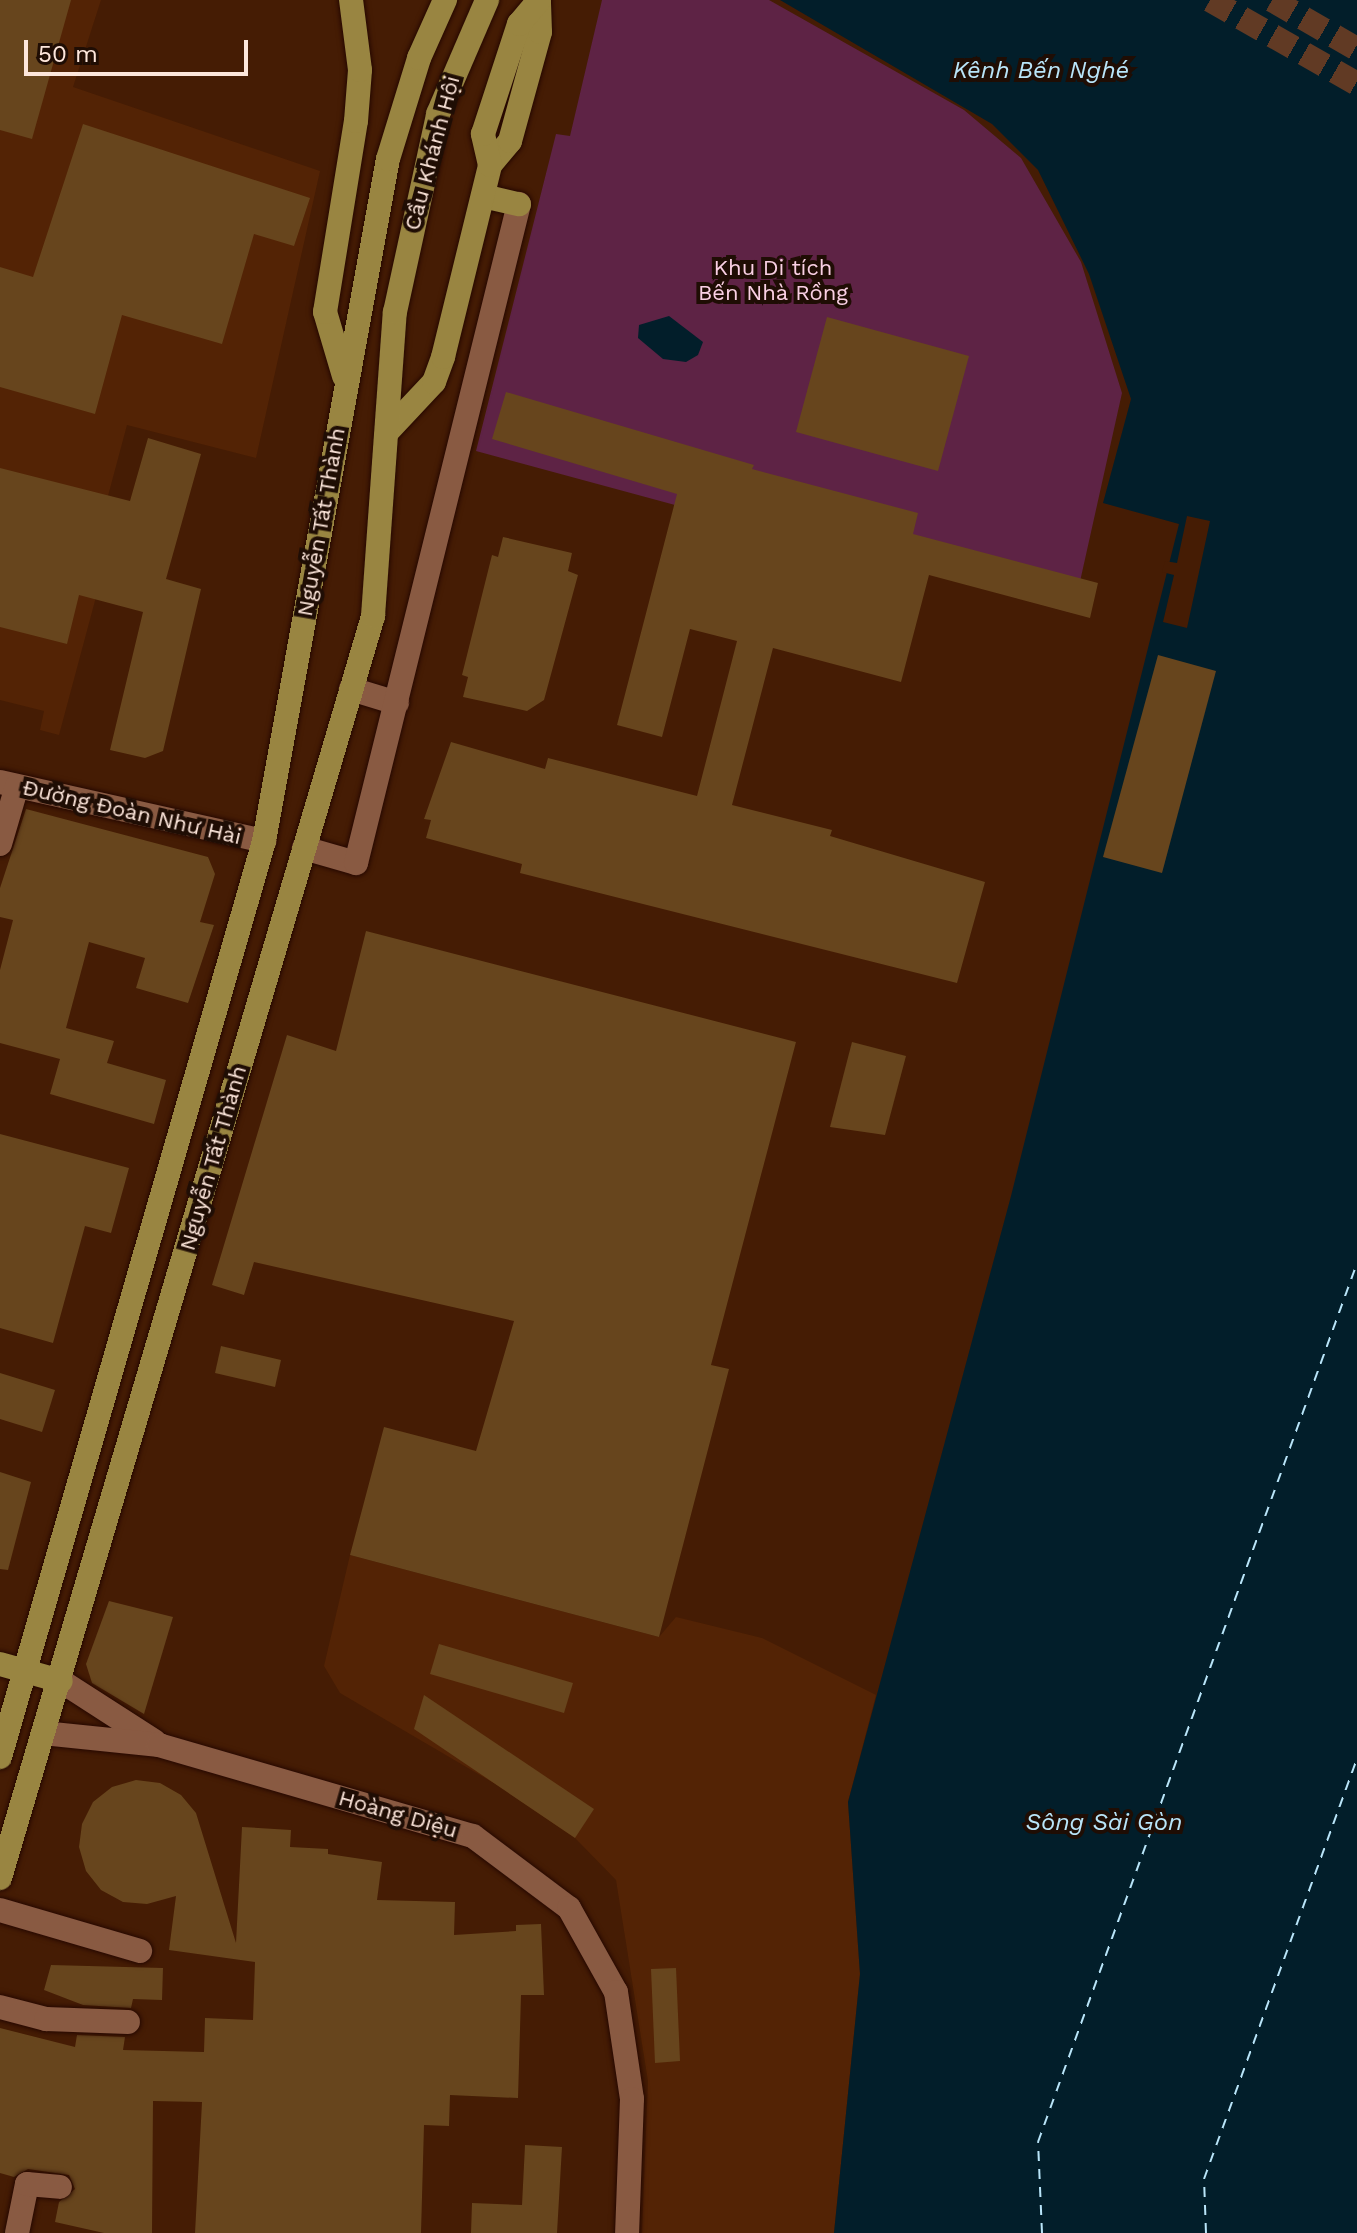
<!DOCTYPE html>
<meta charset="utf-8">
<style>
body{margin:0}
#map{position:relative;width:1357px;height:2233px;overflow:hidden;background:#451c04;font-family:"Work Sans",sans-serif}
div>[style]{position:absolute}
.built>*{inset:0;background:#532305}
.green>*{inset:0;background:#5e2345}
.water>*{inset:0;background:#021e2a}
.pier>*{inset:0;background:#451c04}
.ferry>*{height:2px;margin-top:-1px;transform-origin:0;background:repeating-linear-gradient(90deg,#b9e5f9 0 10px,transparent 0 18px)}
.building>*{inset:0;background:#67451d}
.major-tunnel>*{height:24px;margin-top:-12px;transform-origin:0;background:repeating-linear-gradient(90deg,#613a24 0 24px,transparent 0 36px)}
.highway-tunnel>*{height:24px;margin-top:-12px;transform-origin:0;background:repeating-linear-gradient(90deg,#613a24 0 24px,transparent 0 36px)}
.roads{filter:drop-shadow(0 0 2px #260800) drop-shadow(0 0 2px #260800)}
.minor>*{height:24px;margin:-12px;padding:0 12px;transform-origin:12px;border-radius:12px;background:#895a42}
.major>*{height:24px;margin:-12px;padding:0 12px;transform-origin:12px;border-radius:12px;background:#998541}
span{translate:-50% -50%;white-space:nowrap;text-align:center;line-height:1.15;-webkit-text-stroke:8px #1f0d04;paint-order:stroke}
.street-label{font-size:22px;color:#fde6db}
.park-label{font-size:22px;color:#fad0e4}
.water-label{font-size:24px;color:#b9e5f9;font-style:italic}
.scale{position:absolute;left:24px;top:40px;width:224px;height:36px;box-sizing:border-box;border:4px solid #fde6db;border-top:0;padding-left:10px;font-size:24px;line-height:28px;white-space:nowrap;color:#fde6db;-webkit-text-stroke:6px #1f0d04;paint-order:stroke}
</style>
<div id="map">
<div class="built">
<i style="clip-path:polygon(0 0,101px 0,73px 87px,320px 171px,256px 458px,127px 425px,82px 593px,96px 597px,59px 735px,40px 730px,44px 711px,0 700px)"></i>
<i style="clip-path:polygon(350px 1555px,659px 1637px,676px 1617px,762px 1638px,876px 1695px,848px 1802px,860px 1974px,834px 2233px,642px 2233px,648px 2081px,616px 1880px,575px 1838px,497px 1785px,340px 1693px,324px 1666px)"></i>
</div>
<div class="green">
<i style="clip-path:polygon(602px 0,769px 0,964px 110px,1021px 158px,1081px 262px,1122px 393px,1073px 613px,476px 451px,556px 134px,570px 136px)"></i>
</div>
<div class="water">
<i style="clip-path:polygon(780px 0,1357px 0,1357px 2233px,834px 2233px,860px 1974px,848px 1802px,1011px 1196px,1179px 524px,1103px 503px,1131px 399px,1089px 274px,1038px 170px,992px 124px)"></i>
<i style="clip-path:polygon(669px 316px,703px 342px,698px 355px,686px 362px,663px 359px,638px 338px,639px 325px)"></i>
</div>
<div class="pier">
<i style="clip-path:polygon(1187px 516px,1210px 521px,1187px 628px,1163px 622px,1174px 575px,1162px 572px,1165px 561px,1177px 563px)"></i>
</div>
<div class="ferry">
<i style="left:1042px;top:2233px;width:91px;rotate:-92.5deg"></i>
<i style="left:1038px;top:2142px;width:935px;rotate:-70.05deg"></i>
<i style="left:1206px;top:2233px;width:54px;rotate:-92.1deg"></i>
<i style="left:1204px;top:2179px;width:448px;rotate:-70deg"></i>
</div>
<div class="building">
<i style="clip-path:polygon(0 0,71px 0,32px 139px,0 130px)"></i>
<i style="clip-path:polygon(83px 124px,310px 198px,294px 246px,254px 234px,222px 344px,122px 315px,95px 414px,0 387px,0 267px,33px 277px)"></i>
<i style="clip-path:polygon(827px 317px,969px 356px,938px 471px,796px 432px)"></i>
<i style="clip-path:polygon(506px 392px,754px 465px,752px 469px,918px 513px,913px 534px,1098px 583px,1090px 618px,929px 575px,901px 682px,773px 648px,732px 805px,832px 830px,830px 836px,985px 882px,957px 983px,520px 873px,522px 864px,426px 838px,431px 820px,424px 819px,451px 742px,545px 769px,548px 758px,697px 796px,737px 641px,690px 629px,662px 737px,617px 725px,677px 494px,492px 439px)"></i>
<i style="clip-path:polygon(148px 438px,201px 454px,166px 579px,201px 589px,163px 751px,145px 758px,110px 750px,143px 612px,79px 595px,67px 644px,0 627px,0 468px,130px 501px)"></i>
<i style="clip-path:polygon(503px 537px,572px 553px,568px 571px,578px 575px,544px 700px,527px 711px,463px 697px,468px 677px,462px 675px,492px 555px,498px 557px)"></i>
<i style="clip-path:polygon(1158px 655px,1216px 671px,1162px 873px,1103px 857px)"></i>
<i style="clip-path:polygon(26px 809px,208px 857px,215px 874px,200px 922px,214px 925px,188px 1003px,136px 988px,145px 958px,89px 942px,66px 1028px,114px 1041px,107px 1063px,166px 1080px,154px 1124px,50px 1094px,60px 1059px,0 1043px,0 970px,13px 920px,0 917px,0 888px)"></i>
<i style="clip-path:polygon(366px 931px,796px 1042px,711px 1365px,729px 1369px,659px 1637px,350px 1555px,384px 1427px,476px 1451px,514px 1321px,254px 1262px,244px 1295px,212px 1285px,287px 1035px,336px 1051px)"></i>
<i style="clip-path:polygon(852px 1042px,906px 1056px,885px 1135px,830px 1127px)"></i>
<i style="clip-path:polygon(0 1134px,129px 1168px,111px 1233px,85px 1226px,53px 1343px,0 1328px)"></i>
<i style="clip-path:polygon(221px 1346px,281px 1360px,275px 1387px,215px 1373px)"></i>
<i style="clip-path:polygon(0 1373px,55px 1390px,42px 1432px,0 1419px)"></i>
<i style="clip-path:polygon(0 1472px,31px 1482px,8px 1570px,0 1569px)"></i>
<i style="clip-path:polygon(109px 1601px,173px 1617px,144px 1714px,92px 1683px,86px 1664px)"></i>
<i style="clip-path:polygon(439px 1644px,573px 1683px,564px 1713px,430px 1674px)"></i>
<i style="clip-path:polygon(424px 1695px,594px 1809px,575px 1838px,414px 1729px)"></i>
<i style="clip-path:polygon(136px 1780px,160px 1783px,181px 1795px,196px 1813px,236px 1943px,242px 1827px,291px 1830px,290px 1847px,328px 1849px,328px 1854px,382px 1862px,377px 1900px,455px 1902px,454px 1935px,516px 1931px,516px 1925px,541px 1924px,544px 1995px,521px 1995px,518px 2098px,450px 2095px,449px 2126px,424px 2125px,421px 2233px,195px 2233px,202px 2102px,153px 2101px,152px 2233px,104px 2233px,55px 2222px,59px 2202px,75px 2189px,69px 2175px,28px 2169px,14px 2177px,0 2173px,0 2028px,75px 2047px,77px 2035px,125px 2037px,123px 2050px,204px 2052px,205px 2018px,253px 2020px,255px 1962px,169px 1950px,176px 1896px,147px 1904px,123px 1902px,101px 1890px,86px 1871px,79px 1847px,82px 1824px,93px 1802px,112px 1787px)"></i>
<i style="clip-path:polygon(51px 1965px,163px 1968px,162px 2000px,133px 1999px,131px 2008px,83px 2005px,44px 1990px)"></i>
<i style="clip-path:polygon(676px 1968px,680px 2061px,655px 2063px,651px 1969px)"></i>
<i style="clip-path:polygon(525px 2145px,562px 2147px,557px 2233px,471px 2233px,472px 2203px,522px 2205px)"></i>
</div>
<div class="major-tunnel">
<i style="left:1210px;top:0;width:169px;rotate:29.7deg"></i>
</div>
<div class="highway-tunnel">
<i style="left:1272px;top:0;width:98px;rotate:30deg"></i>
</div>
<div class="roads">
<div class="minor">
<i style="left:351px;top:689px;width:48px;rotate:16.9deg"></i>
<i style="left:0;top:782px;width:271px;rotate:12.6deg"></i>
<i style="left:0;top:844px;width:60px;rotate:-73.7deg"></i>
<i style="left:304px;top:848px;width:54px;rotate:16.1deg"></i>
<i style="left:356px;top:863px;width:679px;rotate:-76.11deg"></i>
<i style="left:61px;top:1681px;width:111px;rotate:32.8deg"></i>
<i style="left:43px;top:1733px;width:117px;rotate:5.9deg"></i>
<i style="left:159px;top:1745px;width:327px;rotate:16.2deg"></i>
<i style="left:473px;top:1836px;width:120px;rotate:36.9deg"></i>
<i style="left:569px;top:1908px;width:96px;rotate:60.8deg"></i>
<i style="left:616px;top:1992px;width:108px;rotate:81.5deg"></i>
<i style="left:632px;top:2099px;width:134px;rotate:92.1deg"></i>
<i style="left:0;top:1910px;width:146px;rotate:16.3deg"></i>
<i style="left:0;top:2007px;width:48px;rotate:14.6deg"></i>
<i style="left:46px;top:2019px;width:82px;rotate:2.1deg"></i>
<i style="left:17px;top:2233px;width:50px;rotate:-78.5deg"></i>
<i style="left:27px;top:2184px;width:33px;rotate:5deg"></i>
</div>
<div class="major">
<i style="left:490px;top:165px;width:31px;rotate:-50deg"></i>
<i style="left:510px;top:141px;width:113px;rotate:-74.6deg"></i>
<i style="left:540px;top:32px;width:31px;rotate:-92deg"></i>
<i style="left:483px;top:196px;width:37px;rotate:13deg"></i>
<i style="left:344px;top:376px;width:67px;rotate:-106.5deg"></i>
<i style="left:325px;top:312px;width:193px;rotate:-80.8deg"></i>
<i style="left:356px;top:121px;width:51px;rotate:-85.5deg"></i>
<i style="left:360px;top:70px;width:71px;rotate:-97.3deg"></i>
<i style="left:388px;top:431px;width:67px;rotate:-46.8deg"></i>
<i style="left:434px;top:382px;width:27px;rotate:-70deg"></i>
<i style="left:443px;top:357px;width:198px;rotate:-76.2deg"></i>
<i style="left:490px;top:165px;width:32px;rotate:-103deg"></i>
<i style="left:483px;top:134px;width:116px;rotate:-71.9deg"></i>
<i style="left:519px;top:24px;width:31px;rotate:-50deg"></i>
<i style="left:0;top:1664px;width:63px;rotate:15.6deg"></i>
<i style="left:0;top:1757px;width:953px;rotate:-73.92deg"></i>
<i style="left:264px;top:841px;width:693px;rotate:-79.7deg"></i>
<i style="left:388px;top:159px;width:106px;rotate:-72.9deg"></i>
<i style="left:419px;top:58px;width:64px;rotate:-65.9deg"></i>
<i style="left:0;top:1878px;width:1316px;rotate:-73.53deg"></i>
<i style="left:373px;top:616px;width:305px;rotate:-85.9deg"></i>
<i style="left:395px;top:312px;width:203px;rotate:-77.7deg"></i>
<i style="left:438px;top:114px;width:124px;rotate:-66.7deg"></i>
</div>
</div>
<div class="street-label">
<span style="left:432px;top:153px;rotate:-75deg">Cầu Khánh Hội</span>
<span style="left:321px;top:522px;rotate:-80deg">Nguyễn Tất Thành</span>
<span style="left:132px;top:812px;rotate:13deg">Đường Đoàn Như Hài</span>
<span style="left:213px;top:1158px;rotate:-74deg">Nguyễn Tất Thành</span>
<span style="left:398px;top:1814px;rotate:16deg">Hoàng Diệu</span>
</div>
<div class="park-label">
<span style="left:773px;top:280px">Khu Di tích<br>Bến Nhà Rồng</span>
</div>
<div class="water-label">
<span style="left:1041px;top:71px">Kênh Bến Nghé</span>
<span style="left:1104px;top:1823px">Sông Sài Gòn</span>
</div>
<div class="scale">50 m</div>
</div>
